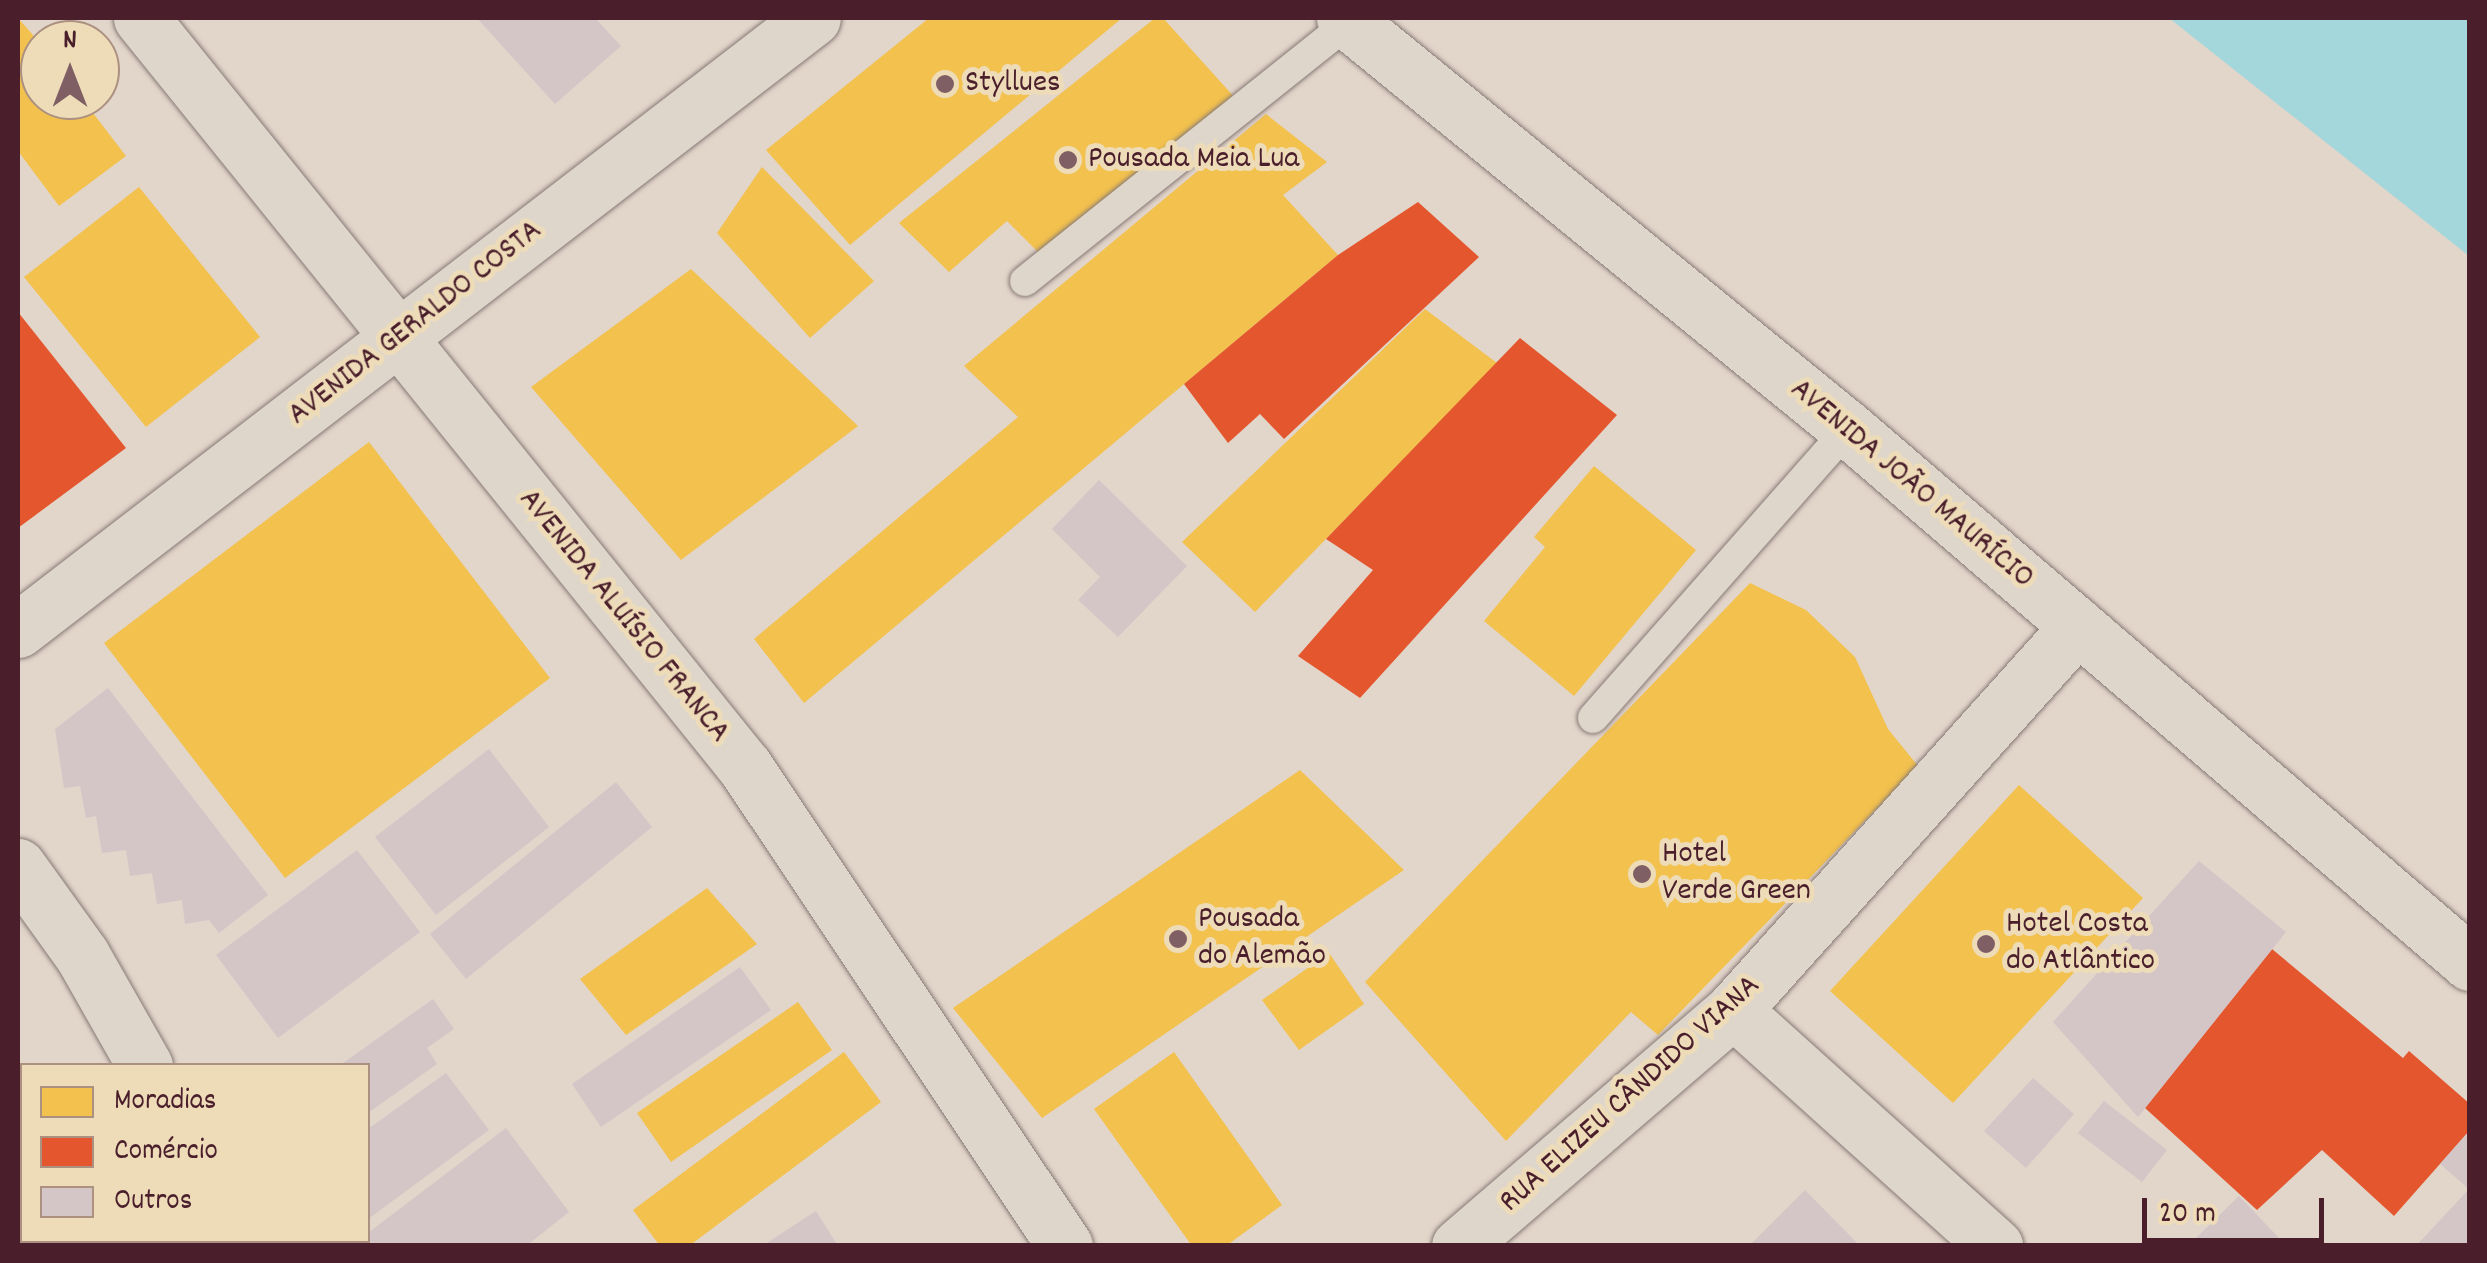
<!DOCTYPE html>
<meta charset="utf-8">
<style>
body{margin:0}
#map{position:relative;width:2487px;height:1263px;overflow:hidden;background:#e2d5ca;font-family:Dekko,sans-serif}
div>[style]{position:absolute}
.water>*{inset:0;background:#a3d7dc}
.homes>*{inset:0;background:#f2c14e}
.shops>*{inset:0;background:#e4572e}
.building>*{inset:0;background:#d4c5c7}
.roads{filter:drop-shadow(0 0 2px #877976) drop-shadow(0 0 2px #877976)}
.service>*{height:30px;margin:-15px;padding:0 15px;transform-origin:15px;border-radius:15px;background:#ded6ca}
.minor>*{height:55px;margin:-27.5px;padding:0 27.5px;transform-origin:27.5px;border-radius:27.5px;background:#ded6ca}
.secondary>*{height:55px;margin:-27.5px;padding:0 27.5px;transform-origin:27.5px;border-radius:27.5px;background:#ded6ca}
.dots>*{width:28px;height:28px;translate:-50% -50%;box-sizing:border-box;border:5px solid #eedcb9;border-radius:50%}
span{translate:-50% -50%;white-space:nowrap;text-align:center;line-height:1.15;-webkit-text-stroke:10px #eedcb9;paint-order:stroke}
.poi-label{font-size:32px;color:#4a1f2b}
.left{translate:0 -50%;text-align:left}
.street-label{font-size:32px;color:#4a1f2b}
.frame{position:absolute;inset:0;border:20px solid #4a1f2b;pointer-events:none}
.legend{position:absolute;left:20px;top:1063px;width:350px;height:180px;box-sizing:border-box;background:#eedcb9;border:2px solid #ac9080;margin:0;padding:12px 18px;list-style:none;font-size:30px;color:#4a1f2b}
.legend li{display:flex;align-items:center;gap:20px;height:50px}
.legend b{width:50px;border:2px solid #ac9080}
.north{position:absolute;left:20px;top:20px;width:100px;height:100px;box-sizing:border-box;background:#eedcb9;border:2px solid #ac9080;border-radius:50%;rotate:0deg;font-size:28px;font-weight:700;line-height:40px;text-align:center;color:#4a1f2b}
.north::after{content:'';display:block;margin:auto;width:35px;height:45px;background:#7f5f63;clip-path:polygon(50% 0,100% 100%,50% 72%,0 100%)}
.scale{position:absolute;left:2142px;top:1198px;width:182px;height:45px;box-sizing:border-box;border:5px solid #4a1f2b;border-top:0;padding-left:12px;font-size:30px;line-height:35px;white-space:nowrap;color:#4a1f2b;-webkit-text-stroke:8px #eedcb9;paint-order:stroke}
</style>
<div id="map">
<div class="water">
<i style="clip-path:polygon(2169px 18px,2469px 18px,2469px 256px)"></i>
</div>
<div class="homes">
<i style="clip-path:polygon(18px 18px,40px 43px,40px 100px,83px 100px,126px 156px,59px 206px,18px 151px)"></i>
<i style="clip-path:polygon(929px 18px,1122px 18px,850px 245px,766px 150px)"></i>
<i style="clip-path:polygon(1155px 18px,1163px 18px,1236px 99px,1040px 254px,1007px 221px,949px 272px,899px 223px)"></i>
<i style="clip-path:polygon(1266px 114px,1327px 162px,1283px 195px,1338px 255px,804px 703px,754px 639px,1018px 417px,964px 366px)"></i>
<i style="clip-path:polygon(762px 167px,874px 281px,810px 338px,717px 233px)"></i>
<i style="clip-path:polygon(139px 187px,260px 337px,146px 427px,24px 277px)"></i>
<i style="clip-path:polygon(691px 269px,858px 426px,681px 560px,531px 387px)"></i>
<i style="clip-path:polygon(1425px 309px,1497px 363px,1255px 612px,1182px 542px)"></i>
<i style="clip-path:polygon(369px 442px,550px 678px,285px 878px,104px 643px)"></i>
<i style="clip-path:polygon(1594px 466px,1696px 550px,1574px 696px,1484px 621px,1545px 547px,1534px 537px)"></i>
<i style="clip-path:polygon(1750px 583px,1806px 610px,1855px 657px,1888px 729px,1918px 766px,1658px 1035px,1631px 1012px,1506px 1141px,1365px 982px)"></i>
<i style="clip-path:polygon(1300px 770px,1404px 870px,1042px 1118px,953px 1008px)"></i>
<i style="clip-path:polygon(2019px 785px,2143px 898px,1953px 1103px,1830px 991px)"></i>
<i style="clip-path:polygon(707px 888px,757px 944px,626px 1035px,580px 979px)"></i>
<i style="clip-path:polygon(1329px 953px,1364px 1004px,1299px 1050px,1262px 1000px)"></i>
<i style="clip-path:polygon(798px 1002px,832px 1050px,671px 1162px,637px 1113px)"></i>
<i style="clip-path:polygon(844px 1052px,881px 1102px,689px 1246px,660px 1246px,633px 1210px)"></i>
<i style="clip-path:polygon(1174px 1052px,1282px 1205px,1226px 1246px,1192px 1246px,1094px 1109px)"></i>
<i style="clip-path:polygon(22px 1115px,22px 1241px,18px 1244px,18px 1119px)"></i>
<i style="clip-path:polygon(60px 1240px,149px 1240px,152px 1246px,50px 1246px)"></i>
</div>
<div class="shops">
<i style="clip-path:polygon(1418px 202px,1479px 257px,1284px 439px,1260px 414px,1228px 443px,1184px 384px,1338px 255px)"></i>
<i style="clip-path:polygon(18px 312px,126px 448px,18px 528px)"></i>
<i style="clip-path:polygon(1520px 338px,1617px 415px,1360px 698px,1298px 656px,1373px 570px,1326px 539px)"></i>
<i style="clip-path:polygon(2272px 949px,2403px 1058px,2409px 1051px,2470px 1104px,2470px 1130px,2394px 1216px,2322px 1150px,2257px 1210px,2145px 1108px)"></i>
</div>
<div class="building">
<i style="clip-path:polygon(477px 18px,595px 18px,621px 46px,555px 104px)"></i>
<i style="clip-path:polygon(1099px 480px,1187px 566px,1118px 637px,1078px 600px,1100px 577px,1052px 529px)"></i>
<i style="clip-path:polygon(108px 688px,268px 895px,219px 933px,209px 920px,185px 924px,182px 900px,157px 904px,152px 873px,130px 876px,126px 850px,102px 853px,96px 816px,86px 818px,80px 786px,64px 788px,55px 729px)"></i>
<i style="clip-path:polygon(489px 749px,549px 827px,436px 915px,375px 837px)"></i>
<i style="clip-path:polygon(616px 782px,652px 827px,466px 979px,430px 934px)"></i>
<i style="clip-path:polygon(357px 850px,420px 932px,278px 1038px,216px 955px)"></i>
<i style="clip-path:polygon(2199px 861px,2286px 932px,2138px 1117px,2053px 1022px)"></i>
<i style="clip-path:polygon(740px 967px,771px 1010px,601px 1127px,572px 1084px)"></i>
<i style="clip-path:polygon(433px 999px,454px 1029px,427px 1048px,437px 1064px,368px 1113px,368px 1066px,339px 1066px)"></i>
<i style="clip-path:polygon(446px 1073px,489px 1130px,368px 1219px,368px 1129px)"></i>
<i style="clip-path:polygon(2033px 1078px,2074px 1114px,2026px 1168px,1984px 1131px)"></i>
<i style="clip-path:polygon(2104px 1101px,2167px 1150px,2142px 1182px,2078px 1133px)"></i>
<i style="clip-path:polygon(506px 1128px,569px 1212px,526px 1246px,369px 1246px,368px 1233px)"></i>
<i style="clip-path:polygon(2470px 1130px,2470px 1246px,2416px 1246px,2469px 1189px,2440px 1164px)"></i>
<i style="clip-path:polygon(1805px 1190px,1860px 1246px,1749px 1246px)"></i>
<i style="clip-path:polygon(2239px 1196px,2278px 1237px,2270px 1246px,2188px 1246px)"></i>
<i style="clip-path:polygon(816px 1211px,838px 1246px,762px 1246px)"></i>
</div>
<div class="roads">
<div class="service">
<i style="left:1025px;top:281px;width:415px;rotate:-38.6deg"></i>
<i style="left:1593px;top:718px;width:385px;rotate:-48.6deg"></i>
</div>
<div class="minor">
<i style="left:141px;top:18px;width:962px;rotate:51.12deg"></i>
<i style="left:745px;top:767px;width:576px;rotate:56.25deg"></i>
<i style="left:18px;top:630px;width:1003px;rotate:-37.59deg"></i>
<i style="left:1733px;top:1010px;width:353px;rotate:42deg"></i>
<i style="left:1459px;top:1246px;width:362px;rotate:-40.7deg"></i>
<i style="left:1733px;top:1010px;width:516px;rotate:-48.06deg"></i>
</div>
<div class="secondary">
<i style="left:1344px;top:18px;width:650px;rotate:39.2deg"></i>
<i style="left:1848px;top:429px;width:820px;rotate:40.65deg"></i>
<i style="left:18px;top:866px;width:110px;rotate:54.3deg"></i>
<i style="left:82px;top:955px;width:128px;rotate:60.4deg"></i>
<i style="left:244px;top:1240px;width:6px;rotate:72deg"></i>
</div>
</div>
<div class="dots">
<i style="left:945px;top:84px;background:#7f5f63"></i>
<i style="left:1068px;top:160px;background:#7f5f63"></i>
<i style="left:1642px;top:874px;background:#7f5f63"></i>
<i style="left:1178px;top:939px;background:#7f5f63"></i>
<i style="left:1986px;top:944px;background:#7f5f63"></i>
</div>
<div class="poi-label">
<span class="left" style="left:965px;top:84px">Styllues</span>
<span class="left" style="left:1088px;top:160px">Pousada Meia Lua</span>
<span class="left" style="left:1662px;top:874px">Hotel<br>Verde Green</span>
<span class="left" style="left:1198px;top:939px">Pousada<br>do Alemão</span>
<span class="left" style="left:2006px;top:944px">Hotel Costa<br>do Atlântico</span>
</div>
<div class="street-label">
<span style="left:416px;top:324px;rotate:-38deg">AVENIDA GERALDO COSTA</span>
<span style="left:1911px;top:485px;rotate:40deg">AVENIDA JOÃO MAURÍCIO</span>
<span style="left:623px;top:617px;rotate:51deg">AVENIDA ALUÍSIO FRANCA</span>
<span style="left:1631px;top:1095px;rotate:-42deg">RUA ELIZEU CÂNDIDO VIANA</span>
</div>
<div class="frame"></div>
<ul class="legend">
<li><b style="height:28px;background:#f2c14e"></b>Moradias</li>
<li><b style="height:28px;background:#e4572e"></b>Comércio</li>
<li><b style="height:28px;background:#d4c5c7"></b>Outros</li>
</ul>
<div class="north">N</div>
<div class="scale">20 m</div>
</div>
